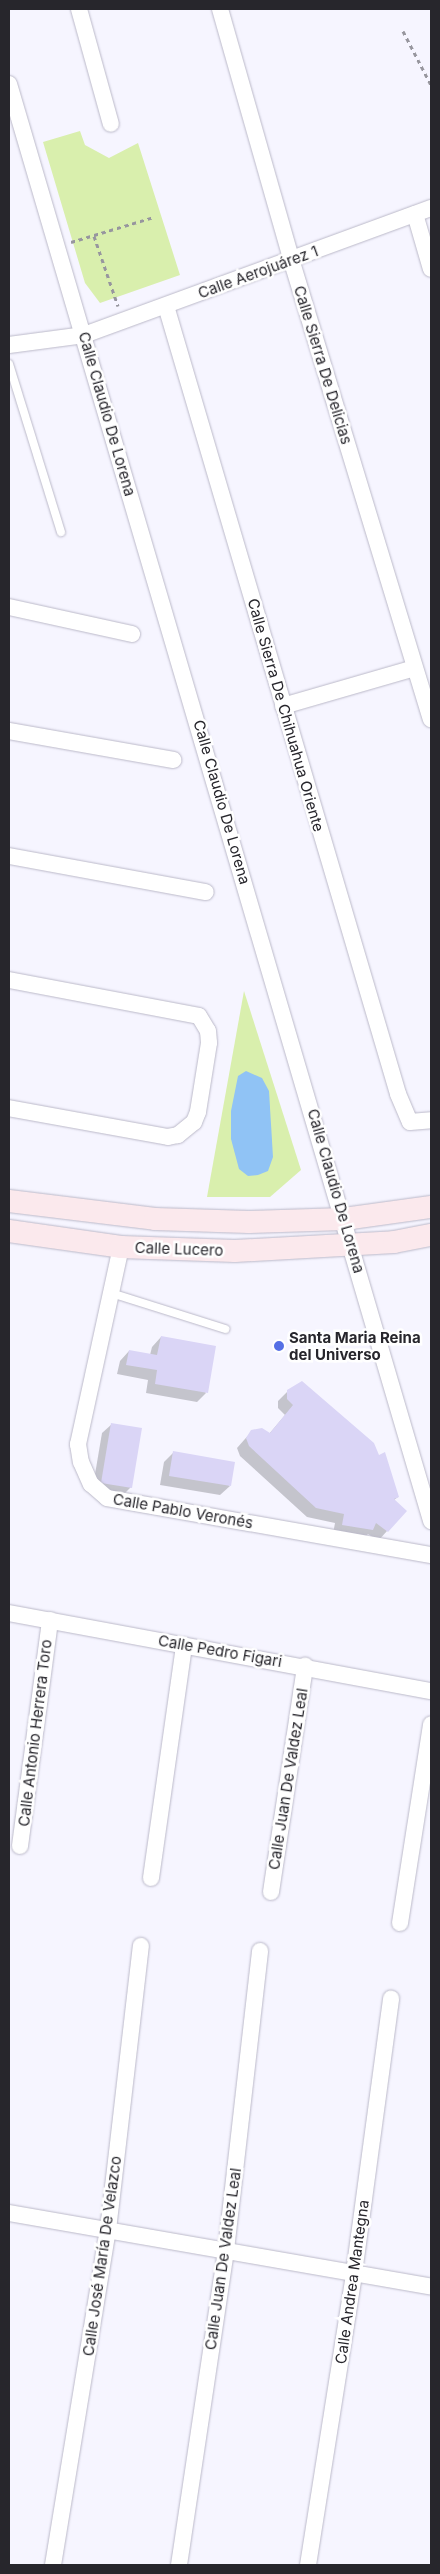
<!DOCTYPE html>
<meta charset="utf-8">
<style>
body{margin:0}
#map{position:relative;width:440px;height:2574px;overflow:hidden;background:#f6f5ff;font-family:Inter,sans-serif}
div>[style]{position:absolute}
.green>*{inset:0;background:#d9efad}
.water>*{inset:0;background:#90c3f5}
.shadow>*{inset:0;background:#0003}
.building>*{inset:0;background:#dad5f6}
.path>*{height:3px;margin-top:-1.5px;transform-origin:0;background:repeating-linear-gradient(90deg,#97969e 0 4px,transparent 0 8px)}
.roads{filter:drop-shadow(0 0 1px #bbb9c9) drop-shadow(0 0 1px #bbb9c9)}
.lane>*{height:8px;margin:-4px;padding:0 4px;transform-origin:4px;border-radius:4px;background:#fff}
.street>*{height:16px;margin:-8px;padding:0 8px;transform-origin:8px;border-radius:8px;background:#fff}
.secondary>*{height:22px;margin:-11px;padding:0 11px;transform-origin:11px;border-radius:11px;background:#fbe9ed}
.dots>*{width:14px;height:14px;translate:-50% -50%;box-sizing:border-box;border:2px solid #fff;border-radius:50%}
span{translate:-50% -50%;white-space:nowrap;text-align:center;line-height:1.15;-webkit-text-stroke:5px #fff;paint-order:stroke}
.street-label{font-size:15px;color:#27262c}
.poi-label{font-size:15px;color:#27262c;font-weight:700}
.left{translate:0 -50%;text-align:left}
.frame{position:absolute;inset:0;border:10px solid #27262c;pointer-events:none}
</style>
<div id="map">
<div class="green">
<i style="clip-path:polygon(80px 131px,85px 145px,109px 158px,138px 143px,180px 275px,100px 303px,85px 283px,43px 142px)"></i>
<i style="clip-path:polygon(244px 991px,301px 1170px,270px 1197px,207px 1197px)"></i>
</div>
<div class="water">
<i style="clip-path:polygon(246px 1071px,262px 1078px,269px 1091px,273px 1157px,268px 1171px,258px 1175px,248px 1176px,239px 1169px,231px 1139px,231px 1111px,238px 1076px)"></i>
</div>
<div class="shadow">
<i style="clip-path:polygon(161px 1337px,206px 1393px,197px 1402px,146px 1393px,148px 1380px,117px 1374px,120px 1361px,129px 1351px,150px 1355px,152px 1347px)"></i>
<i style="clip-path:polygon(288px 1391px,398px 1497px,394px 1500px,387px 1531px,378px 1541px,368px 1534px,363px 1539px,333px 1534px,335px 1523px,307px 1517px,240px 1456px,237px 1448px,252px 1431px,269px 1434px,285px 1415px,278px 1408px,278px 1401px)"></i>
<i style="clip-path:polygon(112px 1424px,131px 1487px,121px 1497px,92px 1492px,102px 1433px)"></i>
<i style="clip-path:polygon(174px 1452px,230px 1486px,220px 1495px,160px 1485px,164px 1462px)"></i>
</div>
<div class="building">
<i style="clip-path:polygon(161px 1336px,216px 1346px,208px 1393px,155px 1384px,157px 1370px,126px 1365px,129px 1350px,157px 1355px)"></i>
<i style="clip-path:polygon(302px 1381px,374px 1443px,379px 1455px,385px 1452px,399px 1497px,394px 1499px,407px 1511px,388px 1532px,376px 1523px,373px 1530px,342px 1525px,344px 1514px,316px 1508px,249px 1446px,246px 1438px,251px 1430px,262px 1428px,270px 1433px,293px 1405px,287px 1399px,287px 1390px)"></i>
<i style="clip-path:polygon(111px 1423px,142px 1428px,132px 1488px,101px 1483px)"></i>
<i style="clip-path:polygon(173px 1451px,235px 1462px,231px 1486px,169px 1476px)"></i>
</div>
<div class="path">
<i style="left:403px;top:31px;width:61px;rotate:62.6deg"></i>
<i style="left:94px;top:236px;width:74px;rotate:71.1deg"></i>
<i style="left:71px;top:242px;width:87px;rotate:-16.8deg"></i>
</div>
<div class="roads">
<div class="lane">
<i style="left:9px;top:364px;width:176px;rotate:72.8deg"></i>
<i style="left:111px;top:1293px;width:120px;rotate:17.5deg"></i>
</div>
<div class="street">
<i style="left:79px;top:9px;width:119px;rotate:74.5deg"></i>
<i style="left:220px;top:9px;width:260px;rotate:74.1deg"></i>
<i style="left:291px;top:259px;width:481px;rotate:73.1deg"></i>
<i style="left:9px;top:84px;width:1498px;rotate:73.63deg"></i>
<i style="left:415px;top:214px;width:57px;rotate:73.8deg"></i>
<i style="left:166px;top:306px;width:821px;rotate:73.59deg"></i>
<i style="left:398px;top:1094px;width:30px;rotate:67deg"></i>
<i style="left:410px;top:1122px;width:21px;rotate:-5deg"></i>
<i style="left:9px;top:345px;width:76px;rotate:-7.6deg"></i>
<i style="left:84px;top:335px;width:370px;rotate:-20.1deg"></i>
<i style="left:9px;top:607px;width:126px;rotate:12.4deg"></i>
<i style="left:283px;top:706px;width:137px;rotate:-16.1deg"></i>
<i style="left:9px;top:731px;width:167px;rotate:10deg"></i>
<i style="left:9px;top:856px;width:200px;rotate:10.4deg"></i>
<i style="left:9px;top:980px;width:193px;rotate:10.7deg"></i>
<i style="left:199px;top:1016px;width:17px;rotate:59deg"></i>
<i style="left:208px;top:1031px;width:12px;rotate:85deg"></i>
<i style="left:209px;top:1043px;width:70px;rotate:99.1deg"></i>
<i style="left:198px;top:1112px;width:11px;rotate:112deg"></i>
<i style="left:194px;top:1122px;width:21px;rotate:141deg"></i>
<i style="left:178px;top:1135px;width:10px;rotate:169deg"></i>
<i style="left:168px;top:1137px;width:162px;rotate:-169.7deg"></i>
<i style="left:121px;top:1247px;width:202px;rotate:102.3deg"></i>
<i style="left:78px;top:1444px;width:18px;rotate:81deg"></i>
<i style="left:81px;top:1462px;width:24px;rotate:66deg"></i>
<i style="left:91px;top:1484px;width:21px;rotate:41deg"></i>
<i style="left:107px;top:1498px;width:329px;rotate:10deg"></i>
<i style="left:9px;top:1613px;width:429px;rotate:10.5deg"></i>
<i style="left:20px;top:1846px;width:228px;rotate:-82.4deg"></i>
<i style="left:151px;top:1878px;width:235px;rotate:-81.9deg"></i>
<i style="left:271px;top:1892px;width:229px;rotate:-81.4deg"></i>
<i style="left:400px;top:1923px;width:201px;rotate:-81.1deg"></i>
<i style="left:9px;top:2213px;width:428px;rotate:9.9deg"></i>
<i style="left:53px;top:2565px;width:339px;rotate:-80.7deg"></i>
<i style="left:108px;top:2230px;width:286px;rotate:-83.4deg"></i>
<i style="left:179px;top:2565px;width:318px;rotate:-81.5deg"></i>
<i style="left:226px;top:2250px;width:301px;rotate:-83.5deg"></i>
<i style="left:308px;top:2565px;width:296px;rotate:-81deg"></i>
<i style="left:354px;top:2273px;width:277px;rotate:-82.3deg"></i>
</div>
<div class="secondary">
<i style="left:9px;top:1201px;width:147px;rotate:7deg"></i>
<i style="left:155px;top:1219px;width:94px;rotate:1.8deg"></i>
<i style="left:249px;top:1222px;width:95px;rotate:-1.8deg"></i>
<i style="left:344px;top:1219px;width:88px;rotate:-7.9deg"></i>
<i style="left:9px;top:1231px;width:113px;rotate:8.1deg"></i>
<i style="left:121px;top:1247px;width:114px;rotate:2deg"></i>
<i style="left:235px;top:1251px;width:159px;rotate:-3.2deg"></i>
<i style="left:394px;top:1242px;width:38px;rotate:-11deg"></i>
</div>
</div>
<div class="dots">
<i style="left:279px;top:1346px;background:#556fe5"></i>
</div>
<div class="street-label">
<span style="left:258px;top:272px;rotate:-20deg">Calle Aerojuárez 1</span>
<span style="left:323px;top:365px;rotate:73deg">Calle Sierra De Delicias</span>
<span style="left:107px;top:414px;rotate:74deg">Calle Claudio De Lorena</span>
<span style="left:286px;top:715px;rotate:74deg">Calle Sierra De Chihuahua Oriente</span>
<span style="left:222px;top:802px;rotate:74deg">Calle Claudio De Lorena</span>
<span style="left:336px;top:1191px;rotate:74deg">Calle Claudio De Lorena</span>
<span style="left:179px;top:1249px;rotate:2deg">Calle Lucero</span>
<span style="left:183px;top:1511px;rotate:10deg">Calle Pablo Veronés</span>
<span style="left:220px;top:1651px;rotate:10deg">Calle Pedro Figari</span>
<span style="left:35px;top:1733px;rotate:-83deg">Calle Antonio Herrera Toro</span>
<span style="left:288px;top:1779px;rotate:-81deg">Calle Juan De Valdez Leal</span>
<span style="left:102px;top:2256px;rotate:-82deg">Calle José María De Velazco</span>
<span style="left:223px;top:2259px;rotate:-82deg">Calle Juan De Valdez Leal</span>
<span style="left:352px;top:2282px;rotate:-82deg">Calle Andrea Mantegna</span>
</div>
<div class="poi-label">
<span class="left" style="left:289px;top:1346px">Santa Maria Reina<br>del Universo</span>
</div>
<div class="frame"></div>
</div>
